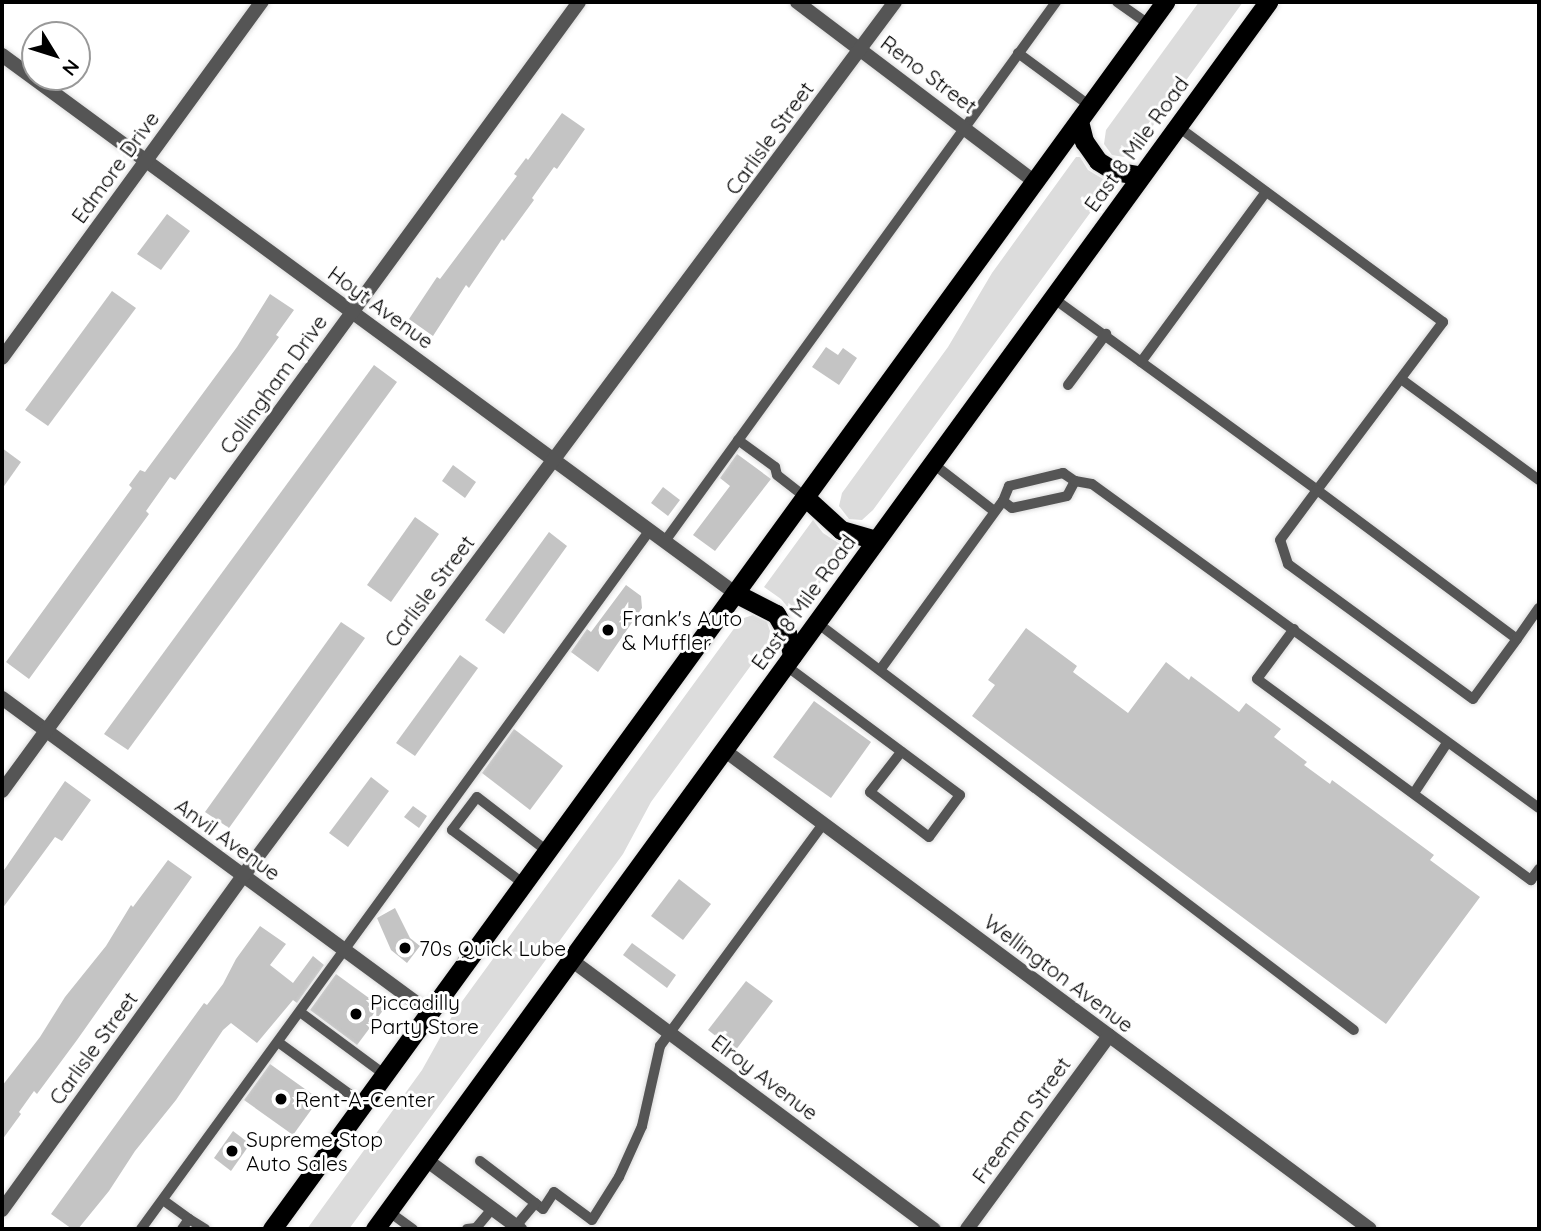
<!DOCTYPE html>
<style>
body{margin:0}
#map{position:relative;width:1541px;height:1231px;overflow:hidden;background:#fff;font-family:Quicksand,sans-serif}
div>[style]{position:absolute}
.green>*{inset:0;background:#dcdcdc}
.building>*{inset:0;background:#c4c4c4}
.roads{filter:drop-shadow(0 0 2px #dbdbdb) drop-shadow(0 0 2px #dbdbdb)}
.service>*{height:10px;margin:-5px;padding:0 5px;transform-origin:5px;border-radius:5px;background:#555}
.minor>*{height:14px;margin:-7px;padding:0 7px;transform-origin:7px;border-radius:7px;background:#555}
.trunk>*{height:19px;margin:-9.5px;padding:0 9.5px;transform-origin:9.5px;border-radius:9.5px;background:#000}
.dots>*{width:19px;height:19px;translate:-50% -50%;box-sizing:border-box;border:4px solid #fff;border-radius:50%}
span{translate:-50% -50%;white-space:nowrap;text-align:center;line-height:1.15;-webkit-text-stroke:6px #fff;paint-order:stroke}
.street-label{font-size:21px;color:#000}
.poi-label{font-size:21px;color:#000}
.left{translate:0 -50%;text-align:left}
.frame{position:absolute;inset:0;border:4px solid #000;pointer-events:none}
.north{position:absolute;left:21px;top:21px;width:70px;height:70px;box-sizing:border-box;background:#fff;border:2px solid #999;border-radius:50%;rotate:128deg;font-size:19px;font-weight:700;line-height:28px;text-align:center;color:#000}
.north::after{content:'';display:block;margin:auto;width:24px;height:32px;background:#000;clip-path:polygon(50% 0,100% 100%,50% 72%,0 100%)}
</style>
<div id="map">
<div class="green">
<i style="clip-path:polygon(1199px 2px,1243px 2px,1136px 149px,1124px 157px,1112px 155px,1104px 144px,1106px 130px)"></i>
<i style="clip-path:polygon(1076px 157px,1080px 157px,1088px 170px,1108px 182px,1109px 187px,873px 510px,862px 520px,849px 519px,839px 506px,842px 493px,948px 347px,992px 273px)"></i>
<i style="clip-path:polygon(813px 520px,823px 533px,846px 548px,795px 616px,781px 599px,764px 587px)"></i>
<i style="clip-path:polygon(753px 615px,767px 622px,770px 631px,768px 642px,651px 802px,623px 854px,349px 1229px,307px 1229px,422px 1070px,455px 1011px,741px 619px)"></i>
</div>
<div class="building">
<i style="clip-path:polygon(562px 113px,585px 129px,557px 169px,554px 167px,532px 198px,534px 200px,504px 241px,502px 239px,469px 288px,466px 285px,433px 336px,409px 319px,437px 277px,440px 279px,517px 176px,514px 174px,526px 158px,528px 160px)"></i>
<i style="clip-path:polygon(167px 214px,190px 231px,161px 270px,137px 254px)"></i>
<i style="clip-path:polygon(112px 291px,136px 308px,48px 426px,25px 410px)"></i>
<i style="clip-path:polygon(270px 294px,294px 310px,276px 335px,279px 337px,175px 480px,170px 477px,146px 511px,149px 514px,29px 679px,6px 662px,132px 488px,129px 485px,140px 470px,145px 472px,237px 347px)"></i>
<i style="clip-path:polygon(826px 347px,838px 355px,843px 348px,857px 358px,839px 385px,812px 367px)"></i>
<i style="clip-path:polygon(374px 365px,397px 382px,128px 750px,104px 734px)"></i>
<i style="clip-path:polygon(2px 448px,21px 462px,2px 489px)"></i>
<i style="clip-path:polygon(737px 454px,771px 479px,715px 551px,693px 535px,730px 486px,720px 478px)"></i>
<i style="clip-path:polygon(453px 465px,476px 482px,465px 498px,442px 481px)"></i>
<i style="clip-path:polygon(663px 487px,680px 500px,668px 516px,651px 503px)"></i>
<i style="clip-path:polygon(415px 517px,439px 534px,391px 602px,367px 585px)"></i>
<i style="clip-path:polygon(549px 532px,567px 546px,504px 634px,485px 620px)"></i>
<i style="clip-path:polygon(626px 585px,641px 596px,642px 608px,598px 672px,571px 652px,587px 629px,591px 632px)"></i>
<i style="clip-path:polygon(341px 622px,365px 638px,229px 828px,205px 812px)"></i>
<i style="clip-path:polygon(1026px 628px,1077px 666px,1073px 672px,1128px 713px,1166px 662px,1189px 680px,1191px 676px,1239px 712px,1246px 703px,1281px 729px,1274px 737px,1307px 762px,1304px 765px,1330px 784px,1332px 780px,1434px 855px,1430px 860px,1480px 897px,1386px 1024px,972px 716px,995px 685px,988px 680px)"></i>
<i style="clip-path:polygon(460px 655px,478px 668px,415px 756px,396px 743px)"></i>
<i style="clip-path:polygon(814px 701px,871px 742px,831px 798px,773px 757px)"></i>
<i style="clip-path:polygon(514px 729px,563px 766px,530px 810px,482px 773px)"></i>
<i style="clip-path:polygon(371px 777px,389px 791px,348px 847px,329px 833px)"></i>
<i style="clip-path:polygon(65px 781px,91px 800px,62px 841px,55px 837px,2px 909px,2px 873px)"></i>
<i style="clip-path:polygon(413px 806px,427px 816px,419px 828px,404px 817px)"></i>
<i style="clip-path:polygon(168px 860px,192px 877px,77px 1040px,37px 1094px,34px 1091px,19px 1112px,21px 1114px,2px 1140px,2px 1086px,40px 1037px,65px 997px,106px 946px,131px 905px,133px 907px)"></i>
<i style="clip-path:polygon(679px 879px,711px 904px,683px 940px,651px 916px)"></i>
<i style="clip-path:polygon(395px 908px,410px 938px,420px 946px,407px 963px,391px 950px,377px 918px)"></i>
<i style="clip-path:polygon(260px 926px,286px 944px,270px 965px,293px 983px,313px 956px,324px 965px,297px 1003px,293px 1000px,257px 1043px,231px 1023px,223px 1030px,176px 1100px,135px 1151px,109px 1191px,78px 1229px,72px 1229px,51px 1214px,204px 1003px,207px 1005px,223px 984px,236px 959px)"></i>
<i style="clip-path:polygon(632px 943px,676px 975px,667px 988px,623px 955px)"></i>
<i style="clip-path:polygon(336px 974px,384px 1009px,357px 1045px,310px 1010px)"></i>
<i style="clip-path:polygon(746px 981px,773px 1001px,735px 1051px,708px 1030px)"></i>
<i style="clip-path:polygon(270px 1064px,319px 1099px,293px 1135px,244px 1100px)"></i>
<i style="clip-path:polygon(233px 1131px,250px 1144px,231px 1171px,214px 1158px)"></i>
</div>
<div class="roads">
<div class="service">
<i style="left:1117px;top:2px;width:39px;rotate:35deg"></i>
<i style="left:1018px;top:53px;width:89px;rotate:36.4deg"></i>
<i style="left:1053px;top:298px;width:326px;rotate:36deg"></i>
<i style="left:1317px;top:490px;width:210px;rotate:-53.1deg"></i>
<i style="left:1443px;top:322px;width:330px;rotate:-143.6deg"></i>
<i style="left:1141px;top:362px;width:211px;rotate:-53.7deg"></i>
<i style="left:1401px;top:379px;width:171px;rotate:36.2deg"></i>
<i style="left:1068px;top:385px;width:64px;rotate:-53.3deg"></i>
<i style="left:738px;top:440px;width:46px;rotate:36.1deg"></i>
<i style="left:775px;top:467px;width:8px;rotate:76deg"></i>
<i style="left:777px;top:475px;width:36px;rotate:38deg"></i>
<i style="left:932px;top:463px;width:78px;rotate:37.7deg"></i>
<i style="left:1317px;top:490px;width:249px;rotate:36.7deg"></i>
<i style="left:1517px;top:639px;width:74px;rotate:126.3deg"></i>
<i style="left:1473px;top:699px;width:229px;rotate:-143.9deg"></i>
<i style="left:1288px;top:564px;width:25px;rotate:-108deg"></i>
<i style="left:1280px;top:540px;width:62px;rotate:-53.5deg"></i>
<i style="left:1003px;top:501px;width:11px;rotate:38deg"></i>
<i style="left:1012px;top:508px;width:56px;rotate:-12.3deg"></i>
<i style="left:1067px;top:496px;width:17px;rotate:-62deg"></i>
<i style="left:665px;top:541px;width:666px;rotate:-54.04deg"></i>
<i style="left:816px;top:622px;width:675px;rotate:37.18deg"></i>
<i style="left:1294px;top:629px;width:62px;rotate:126.5deg"></i>
<i style="left:1257px;top:679px;width:340px;rotate:36.3deg"></i>
<i style="left:1531px;top:880px;width:14px;rotate:-54deg"></i>
<i style="left:1517px;top:639px;width:38px;rotate:-55deg"></i>
<i style="left:785px;top:665px;width:218px;rotate:36.6deg"></i>
<i style="left:960px;top:795px;width:52px;rotate:126.4deg"></i>
<i style="left:929px;top:837px;width:74px;rotate:-142.7deg"></i>
<i style="left:870px;top:792px;width:51px;rotate:-52.2deg"></i>
<i style="left:880px;top:670px;width:209px;rotate:-54deg"></i>
<i style="left:1003px;top:501px;width:16px;rotate:-68deg"></i>
<i style="left:1009px;top:486px;width:56px;rotate:-13.5deg"></i>
<i style="left:1063px;top:473px;width:14px;rotate:34deg"></i>
<i style="left:1075px;top:481px;width:17px;rotate:10deg"></i>
<i style="left:1092px;top:484px;width:552px;rotate:35.94deg"></i>
<i style="left:1414px;top:793px;width:60px;rotate:-56.6deg"></i>
<i style="left:524px;top:884px;width:90px;rotate:-143.1deg"></i>
<i style="left:452px;top:830px;width:41px;rotate:-52.9deg"></i>
<i style="left:477px;top:797px;width:88px;rotate:37.6deg"></i>
<i style="left:300px;top:1012px;width:106px;rotate:36.5deg"></i>
<i style="left:278px;top:1042px;width:105px;rotate:36.1deg"></i>
<i style="left:480px;top:1161px;width:79px;rotate:37.3deg"></i>
<i style="left:543px;top:1209px;width:20px;rotate:-57deg"></i>
<i style="left:554px;top:1192px;width:47px;rotate:36.4deg"></i>
<i style="left:592px;top:1220px;width:51px;rotate:-57.9deg"></i>
<i style="left:619px;top:1177px;width:56px;rotate:-65.7deg"></i>
<i style="left:642px;top:1126px;width:82px;rotate:-77.3deg"></i>
<i style="left:660px;top:1046px;width:277px;rotate:-53.7deg"></i>
<i style="left:163px;top:1200px;width:32px;rotate:36deg"></i>
<i style="left:388px;top:1211px;width:31px;rotate:36deg"></i>
<i style="left:516px;top:1226px;width:30px;rotate:-50deg"></i>
<i style="left:141px;top:1229px;width:865px;rotate:-53.94deg"></i>
<i style="left:182px;top:1229px;width:12px;rotate:-55deg"></i>
<i style="left:189px;top:1219px;width:19px;rotate:32deg"></i>
<i style="left:467px;top:1229px;width:9px;rotate:-6deg"></i>
<i style="left:476px;top:1228px;width:25px;rotate:-50deg"></i>
</div>
<div class="minor">
<i style="left:797px;top:2px;width:298px;rotate:37.1deg"></i>
<i style="left:2px;top:55px;width:909px;rotate:36.28deg"></i>
<i style="left:2px;top:358px;width:441px;rotate:-53.9deg"></i>
<i style="left:2px;top:698px;width:531px;rotate:36.35deg"></i>
<i style="left:724px;top:750px;width:804px;rotate:36.56deg"></i>
<i style="left:2px;top:791px;width:977px;rotate:-53.82deg"></i>
<i style="left:570px;top:959px;width:453px;rotate:36.6deg"></i>
<i style="left:425px;top:1159px;width:118px;rotate:36.4deg"></i>
<i style="left:2px;top:1210px;width:412px;rotate:-54.2deg"></i>
<i style="left:243px;top:876px;width:1090px;rotate:-53.28deg"></i>
<i style="left:967px;top:1229px;width:240px;rotate:-53.7deg"></i>
</div>
<div class="trunk">
<i style="left:1079px;top:121px;width:21px;rotate:76deg"></i>
<i style="left:1084px;top:141px;width:24px;rotate:55deg"></i>
<i style="left:1098px;top:161px;width:19px;rotate:32deg"></i>
<i style="left:1114px;top:171px;width:27px;rotate:10deg"></i>
<i style="left:805px;top:497px;width:49px;rotate:42.5deg"></i>
<i style="left:841px;top:530px;width:36px;rotate:16deg"></i>
<i style="left:735px;top:593px;width:46px;rotate:27.1deg"></i>
<i style="left:776px;top:614px;width:22px;rotate:60deg"></i>
<i style="left:787px;top:633px;width:23px;rotate:77deg"></i>
<i style="left:272px;top:1229px;width:1518px;rotate:-53.95deg"></i>
<i style="left:375px;top:1229px;width:1518px;rotate:-53.95deg"></i>
</div>
</div>
<div class="dots">
<i style="left:608px;top:630px;background:#000"></i>
<i style="left:405px;top:948px;background:#000"></i>
<i style="left:356px;top:1014px;background:#000"></i>
<i style="left:281px;top:1099px;background:#000"></i>
<i style="left:232px;top:1151px;background:#000"></i>
</div>
<div class="street-label">
<span style="left:929px;top:74px;rotate:37deg">Reno Street</span>
<span style="left:769px;top:138px;rotate:-54deg">Carlisle Street</span>
<span style="left:1136px;top:144px;rotate:-54deg">East 8 Mile Road</span>
<span style="left:115px;top:167px;rotate:-54deg">Edmore Drive</span>
<span style="left:381px;top:307px;rotate:36deg">Hoyt Avenue</span>
<span style="left:273px;top:384px;rotate:-54deg">Collingham Drive</span>
<span style="left:429px;top:591px;rotate:-53deg">Carlisle Street</span>
<span style="left:803px;top:602px;rotate:-54deg">East 8 Mile Road</span>
<span style="left:228px;top:839px;rotate:36deg">Anvil Avenue</span>
<span style="left:1059px;top:973px;rotate:37deg">Wellington Avenue</span>
<span style="left:93px;top:1048px;rotate:-54deg">Carlisle Street</span>
<span style="left:765px;top:1077px;rotate:37deg">Elroy Avenue</span>
<span style="left:1021px;top:1120px;rotate:-54deg">Freeman Street</span>
</div>
<div class="poi-label">
<span class="left" style="left:622px;top:630px">Frank's Auto<br>&amp; Muffler</span>
<span class="left" style="left:419px;top:948px">70s Quick Lube</span>
<span class="left" style="left:370px;top:1014px">Piccadilly<br>Party Store</span>
<span class="left" style="left:295px;top:1099px">Rent-A-Center</span>
<span class="left" style="left:246px;top:1151px">Supreme Stop<br>Auto Sales</span>
</div>
<div class="frame"></div>
<div class="north">N</div>
</div>
